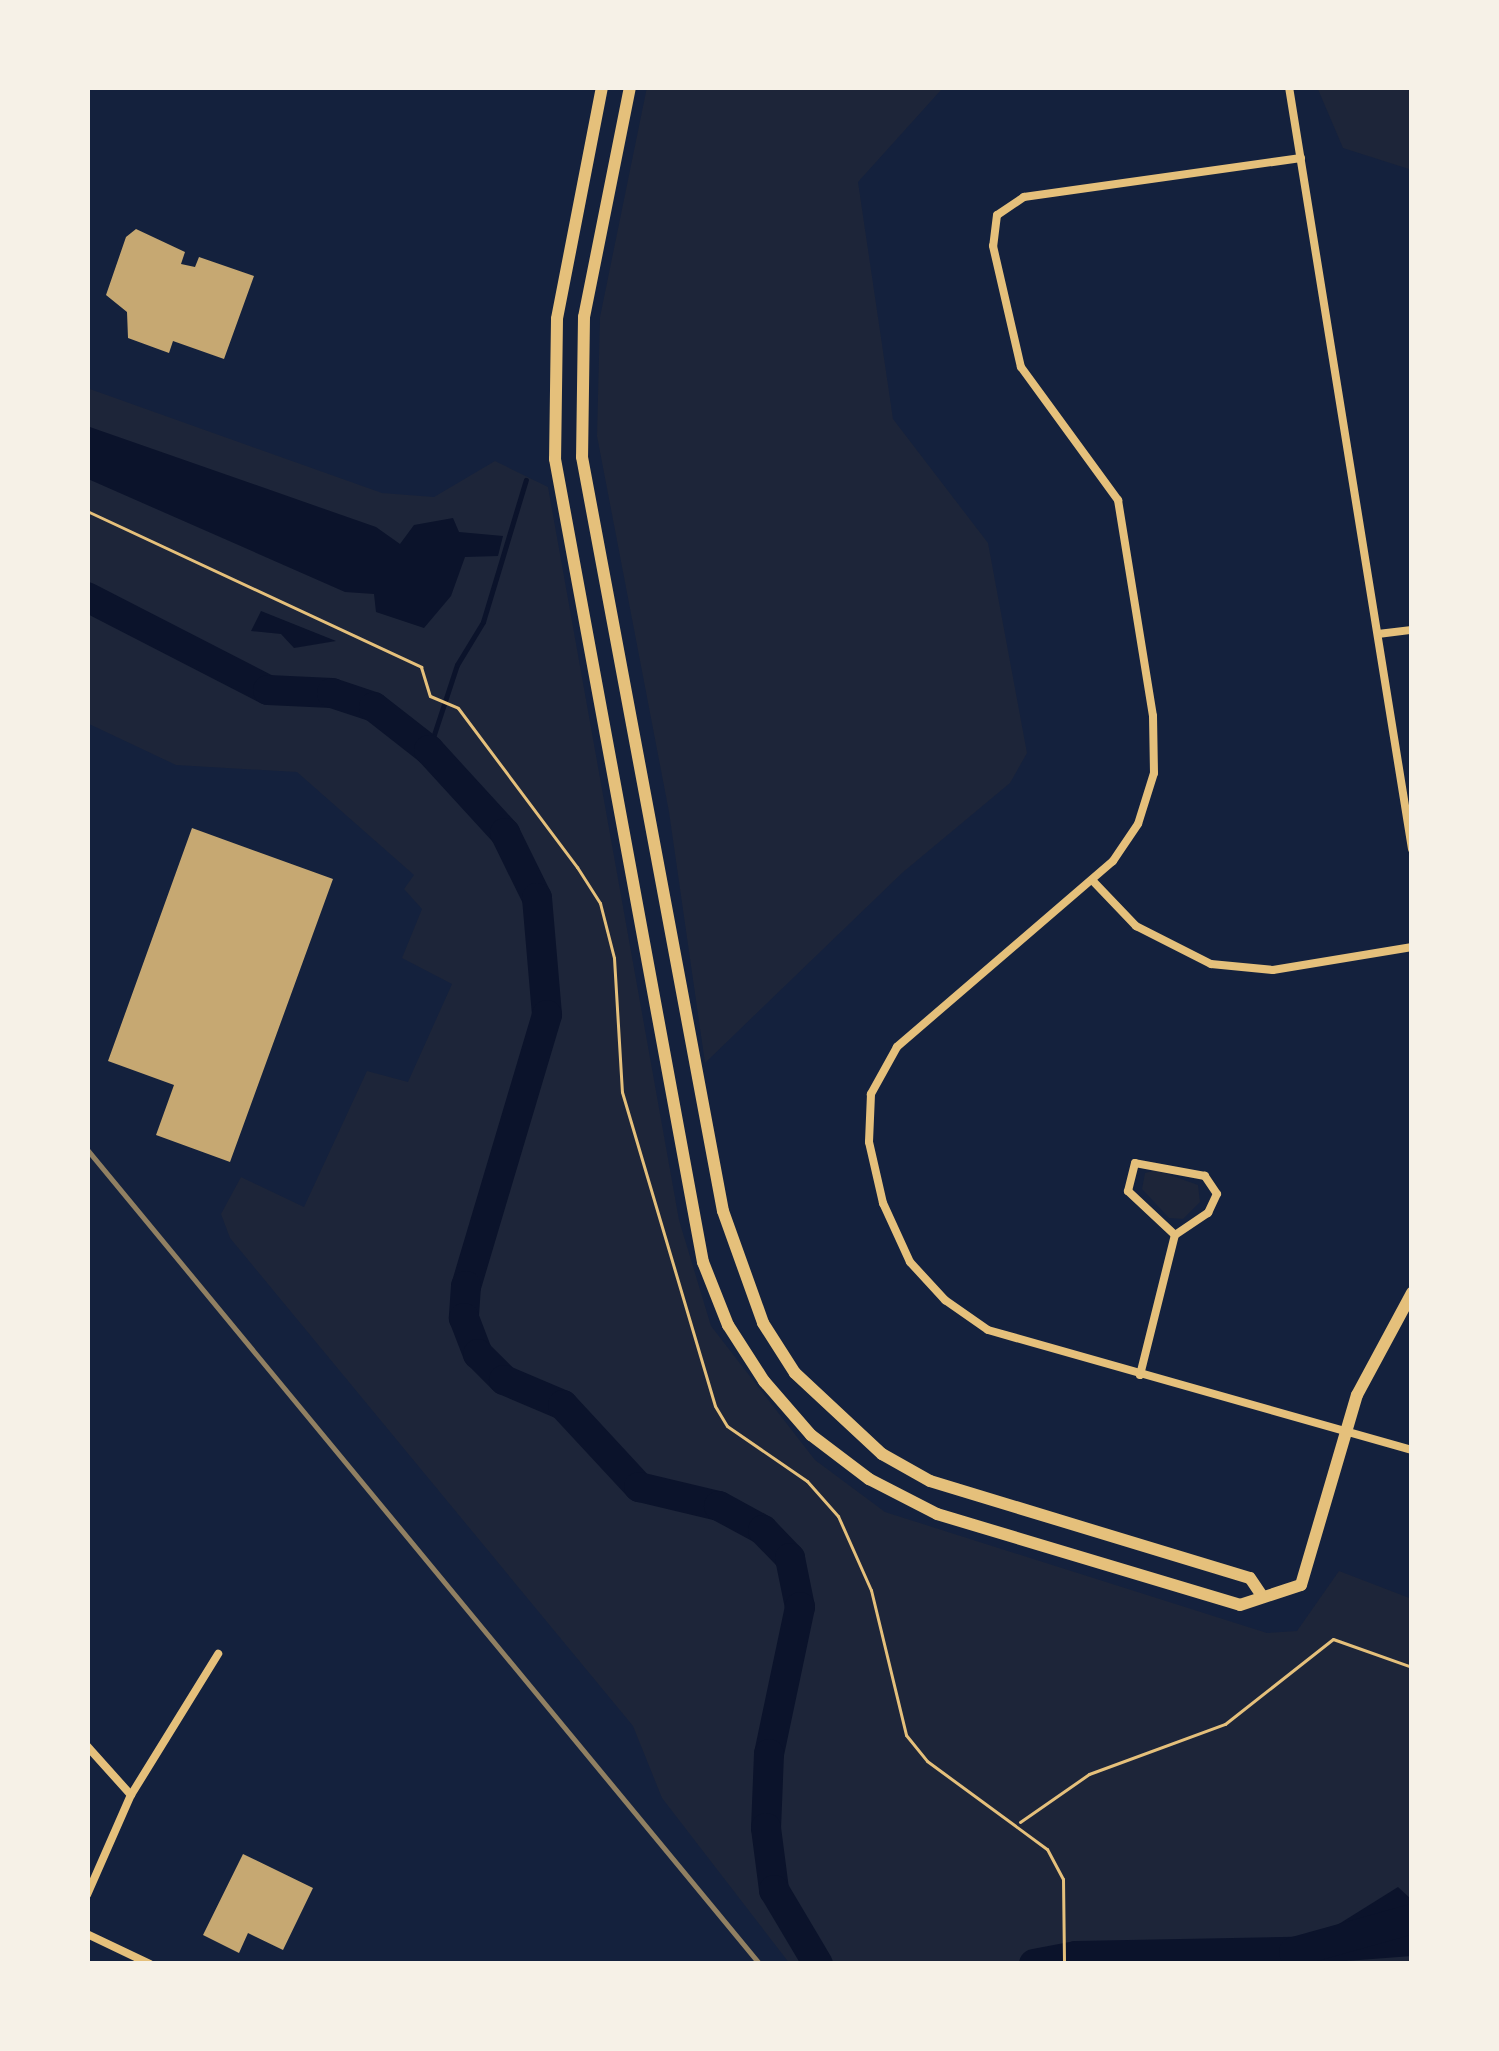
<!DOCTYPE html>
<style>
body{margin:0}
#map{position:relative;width:1499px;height:2051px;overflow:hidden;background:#14213d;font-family:Barlow,sans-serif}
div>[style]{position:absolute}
.green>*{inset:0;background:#1d2539}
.water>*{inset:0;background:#0b132b}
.stream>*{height:4.5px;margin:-2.25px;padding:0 2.25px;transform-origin:2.25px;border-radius:2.25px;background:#0b132b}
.river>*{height:30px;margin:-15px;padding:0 15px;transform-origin:15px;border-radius:15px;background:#0b132b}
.building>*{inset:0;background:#c6a872}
.path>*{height:3px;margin:-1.5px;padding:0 1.5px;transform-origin:1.5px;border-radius:1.5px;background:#e5c07b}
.minor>*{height:8px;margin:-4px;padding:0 4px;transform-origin:4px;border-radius:4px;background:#e5c07b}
.secondary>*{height:12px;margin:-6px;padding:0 6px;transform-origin:6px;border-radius:6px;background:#e5c07b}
.rail>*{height:4.5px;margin:-2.25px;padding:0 2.25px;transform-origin:2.25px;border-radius:2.25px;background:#918062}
span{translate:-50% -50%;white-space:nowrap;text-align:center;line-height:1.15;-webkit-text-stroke:9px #f6f1e7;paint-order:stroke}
.frame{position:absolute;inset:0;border:90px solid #f6f1e7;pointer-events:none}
</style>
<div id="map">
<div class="green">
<i style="clip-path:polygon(647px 87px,954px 87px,941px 90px,858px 182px,893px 419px,988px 543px,1027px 753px,1010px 783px,902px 873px,705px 1063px,669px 812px,597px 436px,600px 317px)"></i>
<i style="clip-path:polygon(1317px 87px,1412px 87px,1412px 170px,1343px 148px)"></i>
<i style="clip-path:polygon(87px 388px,382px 493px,434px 497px,495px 461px,548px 487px,679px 1220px,711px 1326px,815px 1460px,885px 1512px,1267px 1633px,1297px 1631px,1339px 1571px,1412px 1599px,1412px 1964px,790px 1964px,662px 1798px,633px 1726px,230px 1238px,221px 1214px,241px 1177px,304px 1207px,367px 1071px,408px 1082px,452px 984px,402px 958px,422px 909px,404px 889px,414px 875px,297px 772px,176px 765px,87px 723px)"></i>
<i style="clip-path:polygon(1156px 1170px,1198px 1185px,1200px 1202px,1183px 1219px,1169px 1218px,1142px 1189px,1145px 1173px)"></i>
</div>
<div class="water">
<i style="clip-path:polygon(87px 426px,376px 527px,400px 544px,414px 525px,453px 518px,459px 532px,503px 536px,498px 556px,465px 557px,451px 596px,424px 628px,376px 612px,374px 594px,345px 592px,88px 479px)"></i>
<i style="clip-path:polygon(261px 611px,336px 641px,294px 648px,281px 634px,251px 631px)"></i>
<i style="clip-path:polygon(1398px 1887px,1412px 1900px,1412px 1956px,1306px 1964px,1294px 1952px)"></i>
</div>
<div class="stream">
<i style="left:429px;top:750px;width:89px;rotate:-71.8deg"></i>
<i style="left:457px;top:665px;width:50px;rotate:-58.8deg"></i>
<i style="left:483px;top:622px;width:148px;rotate:-73.2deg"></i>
</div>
<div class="river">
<i style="left:87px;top:597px;width:203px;rotate:27.2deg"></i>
<i style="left:268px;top:690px;width:64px;rotate:2.7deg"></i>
<i style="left:332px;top:693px;width:44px;rotate:18.4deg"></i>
<i style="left:374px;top:707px;width:70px;rotate:38deg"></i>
<i style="left:429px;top:750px;width:113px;rotate:47.5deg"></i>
<i style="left:505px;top:833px;width:72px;rotate:63.8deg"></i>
<i style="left:537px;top:898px;width:117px;rotate:85.1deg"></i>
<i style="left:547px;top:1015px;width:283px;rotate:106.6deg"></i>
<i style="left:466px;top:1286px;width:32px;rotate:94deg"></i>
<i style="left:464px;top:1318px;width:39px;rotate:69deg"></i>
<i style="left:478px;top:1354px;width:37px;rotate:45deg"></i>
<i style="left:504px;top:1380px;width:64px;rotate:23deg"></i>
<i style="left:563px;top:1405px;width:112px;rotate:47.2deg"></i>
<i style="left:639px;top:1487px;width:82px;rotate:13.4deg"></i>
<i style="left:719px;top:1506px;width:50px;rotate:28.6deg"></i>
<i style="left:763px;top:1530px;width:39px;rotate:46deg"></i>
<i style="left:790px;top:1558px;width:50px;rotate:78.5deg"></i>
<i style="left:800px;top:1607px;width:150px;rotate:101.9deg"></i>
<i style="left:769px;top:1754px;width:74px;rotate:92.3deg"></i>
<i style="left:766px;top:1828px;width:63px;rotate:82.6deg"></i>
<i style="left:774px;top:1890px;width:86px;rotate:59.3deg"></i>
<i style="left:1034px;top:1964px;width:43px;rotate:-10.8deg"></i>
<i style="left:1076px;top:1956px;width:218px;rotate:-1.1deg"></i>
<i style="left:1294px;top:1952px;width:123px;rotate:-15.6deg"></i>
</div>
<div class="building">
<i style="clip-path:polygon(136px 229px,185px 252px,181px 264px,195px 267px,199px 257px,254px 276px,224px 359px,173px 341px,169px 353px,128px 338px,127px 312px,106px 295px,126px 237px)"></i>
<i style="clip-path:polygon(192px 828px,333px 879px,230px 1162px,156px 1135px,174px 1085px,108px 1061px)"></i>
<i style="clip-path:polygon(243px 1854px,313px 1888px,283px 1950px,248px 1933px,239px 1953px,203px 1935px)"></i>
</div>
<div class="path">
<i style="left:87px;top:511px;width:369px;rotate:25deg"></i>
<i style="left:421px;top:667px;width:30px;rotate:73deg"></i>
<i style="left:430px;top:696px;width:30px;rotate:23deg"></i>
<i style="left:458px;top:708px;width:199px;rotate:53.2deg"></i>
<i style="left:577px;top:867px;width:43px;rotate:57.4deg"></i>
<i style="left:600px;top:903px;width:57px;rotate:75.7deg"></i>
<i style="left:614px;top:958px;width:134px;rotate:86.6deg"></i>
<i style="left:622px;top:1092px;width:327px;rotate:73.5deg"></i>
<i style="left:715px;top:1406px;width:23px;rotate:59deg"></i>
<i style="left:727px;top:1426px;width:97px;rotate:34.5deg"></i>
<i style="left:807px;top:1481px;width:47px;rotate:48.5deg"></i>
<i style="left:838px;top:1516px;width:81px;rotate:66deg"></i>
<i style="left:871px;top:1590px;width:149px;rotate:76.4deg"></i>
<i style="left:906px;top:1735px;width:33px;rotate:51deg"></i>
<i style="left:927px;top:1761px;width:149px;rotate:36.3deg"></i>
<i style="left:1047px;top:1849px;width:34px;rotate:62deg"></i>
<i style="left:1063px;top:1879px;width:85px;rotate:89.3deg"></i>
<i style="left:1020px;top:1822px;width:84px;rotate:-34.8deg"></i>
<i style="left:1089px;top:1774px;width:145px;rotate:-20.2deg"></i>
<i style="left:1225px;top:1724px;width:137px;rotate:-38.2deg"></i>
<i style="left:1333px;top:1639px;width:84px;rotate:19.5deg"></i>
</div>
<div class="minor">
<i style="left:1289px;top:87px;width:772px;rotate:80.83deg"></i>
<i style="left:1301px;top:158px;width:280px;rotate:172deg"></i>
<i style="left:1024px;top:197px;width:32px;rotate:146deg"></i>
<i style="left:997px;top:215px;width:31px;rotate:97deg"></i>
<i style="left:993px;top:246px;width:124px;rotate:77deg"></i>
<i style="left:1021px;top:367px;width:165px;rotate:53.9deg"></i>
<i style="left:1118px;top:500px;width:219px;rotate:80.8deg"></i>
<i style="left:1153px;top:716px;width:57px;rotate:89deg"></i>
<i style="left:1154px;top:773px;width:53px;rotate:107.4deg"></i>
<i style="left:1138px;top:824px;width:45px;rotate:124deg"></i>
<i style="left:1113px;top:861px;width:285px;rotate:139.3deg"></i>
<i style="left:897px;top:1047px;width:54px;rotate:119deg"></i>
<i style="left:871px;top:1094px;width:48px;rotate:92.4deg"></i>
<i style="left:869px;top:1142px;width:63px;rotate:77.1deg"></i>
<i style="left:883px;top:1203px;width:65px;rotate:65.4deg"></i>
<i style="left:910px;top:1262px;width:52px;rotate:47.4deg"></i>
<i style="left:945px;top:1300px;width:52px;rotate:34.9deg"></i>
<i style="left:988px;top:1330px;width:441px;rotate:15.8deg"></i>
<i style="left:1378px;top:634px;width:34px;rotate:-7deg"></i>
<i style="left:1092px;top:880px;width:64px;rotate:46.3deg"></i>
<i style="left:1136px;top:926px;width:84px;rotate:26.9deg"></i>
<i style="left:1211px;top:964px;width:62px;rotate:5.5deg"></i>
<i style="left:1273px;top:970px;width:141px;rotate:-9.4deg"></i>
<i style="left:1140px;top:1375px;width:144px;rotate:-76deg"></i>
<i style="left:1175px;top:1235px;width:40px;rotate:-34deg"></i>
<i style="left:1208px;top:1213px;width:21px;rotate:-65deg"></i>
<i style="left:1217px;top:1194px;width:22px;rotate:-124deg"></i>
<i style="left:1205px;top:1176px;width:71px;rotate:-169.5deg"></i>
<i style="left:1135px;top:1163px;width:29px;rotate:104deg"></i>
<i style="left:1128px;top:1191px;width:64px;rotate:43.1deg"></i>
<i style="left:87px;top:1746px;width:66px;rotate:48.1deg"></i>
<i style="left:87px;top:1895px;width:109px;rotate:-66.3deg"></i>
<i style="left:131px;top:1795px;width:166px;rotate:-58.3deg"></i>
<i style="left:87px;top:1934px;width:70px;rotate:25.5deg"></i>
</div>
<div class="secondary">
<i style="left:602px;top:87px;width:236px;rotate:101deg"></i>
<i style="left:557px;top:319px;width:140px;rotate:90.8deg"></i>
<i style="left:555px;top:459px;width:817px;rotate:79.56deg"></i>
<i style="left:703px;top:1262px;width:68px;rotate:68.4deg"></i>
<i style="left:728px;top:1325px;width:67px;rotate:57.3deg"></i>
<i style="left:764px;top:1381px;width:72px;rotate:49deg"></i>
<i style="left:811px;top:1435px;width:73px;rotate:37.2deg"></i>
<i style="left:869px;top:1479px;width:76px;rotate:27.2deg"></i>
<i style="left:937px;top:1514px;width:316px;rotate:16.7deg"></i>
<i style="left:1240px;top:1605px;width:64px;rotate:-18.2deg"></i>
<i style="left:1301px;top:1585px;width:198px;rotate:-73.6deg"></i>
<i style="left:1357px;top:1395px;width:116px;rotate:-61.7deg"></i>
<i style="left:630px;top:87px;width:235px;rotate:101.3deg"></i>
<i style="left:584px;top:317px;width:140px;rotate:90.8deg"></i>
<i style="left:582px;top:457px;width:767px;rotate:79.41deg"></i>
<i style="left:723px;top:1211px;width:119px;rotate:70.3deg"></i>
<i style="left:763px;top:1323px;width:59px;rotate:57.4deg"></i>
<i style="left:795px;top:1373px;width:119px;rotate:43deg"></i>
<i style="left:882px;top:1454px;width:55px;rotate:29.4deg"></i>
<i style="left:930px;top:1481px;width:334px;rotate:16.9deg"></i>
<i style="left:1250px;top:1578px;width:22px;rotate:56deg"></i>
</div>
<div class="rail">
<i style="left:87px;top:1149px;width:1057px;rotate:50.45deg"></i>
</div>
<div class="frame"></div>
</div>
